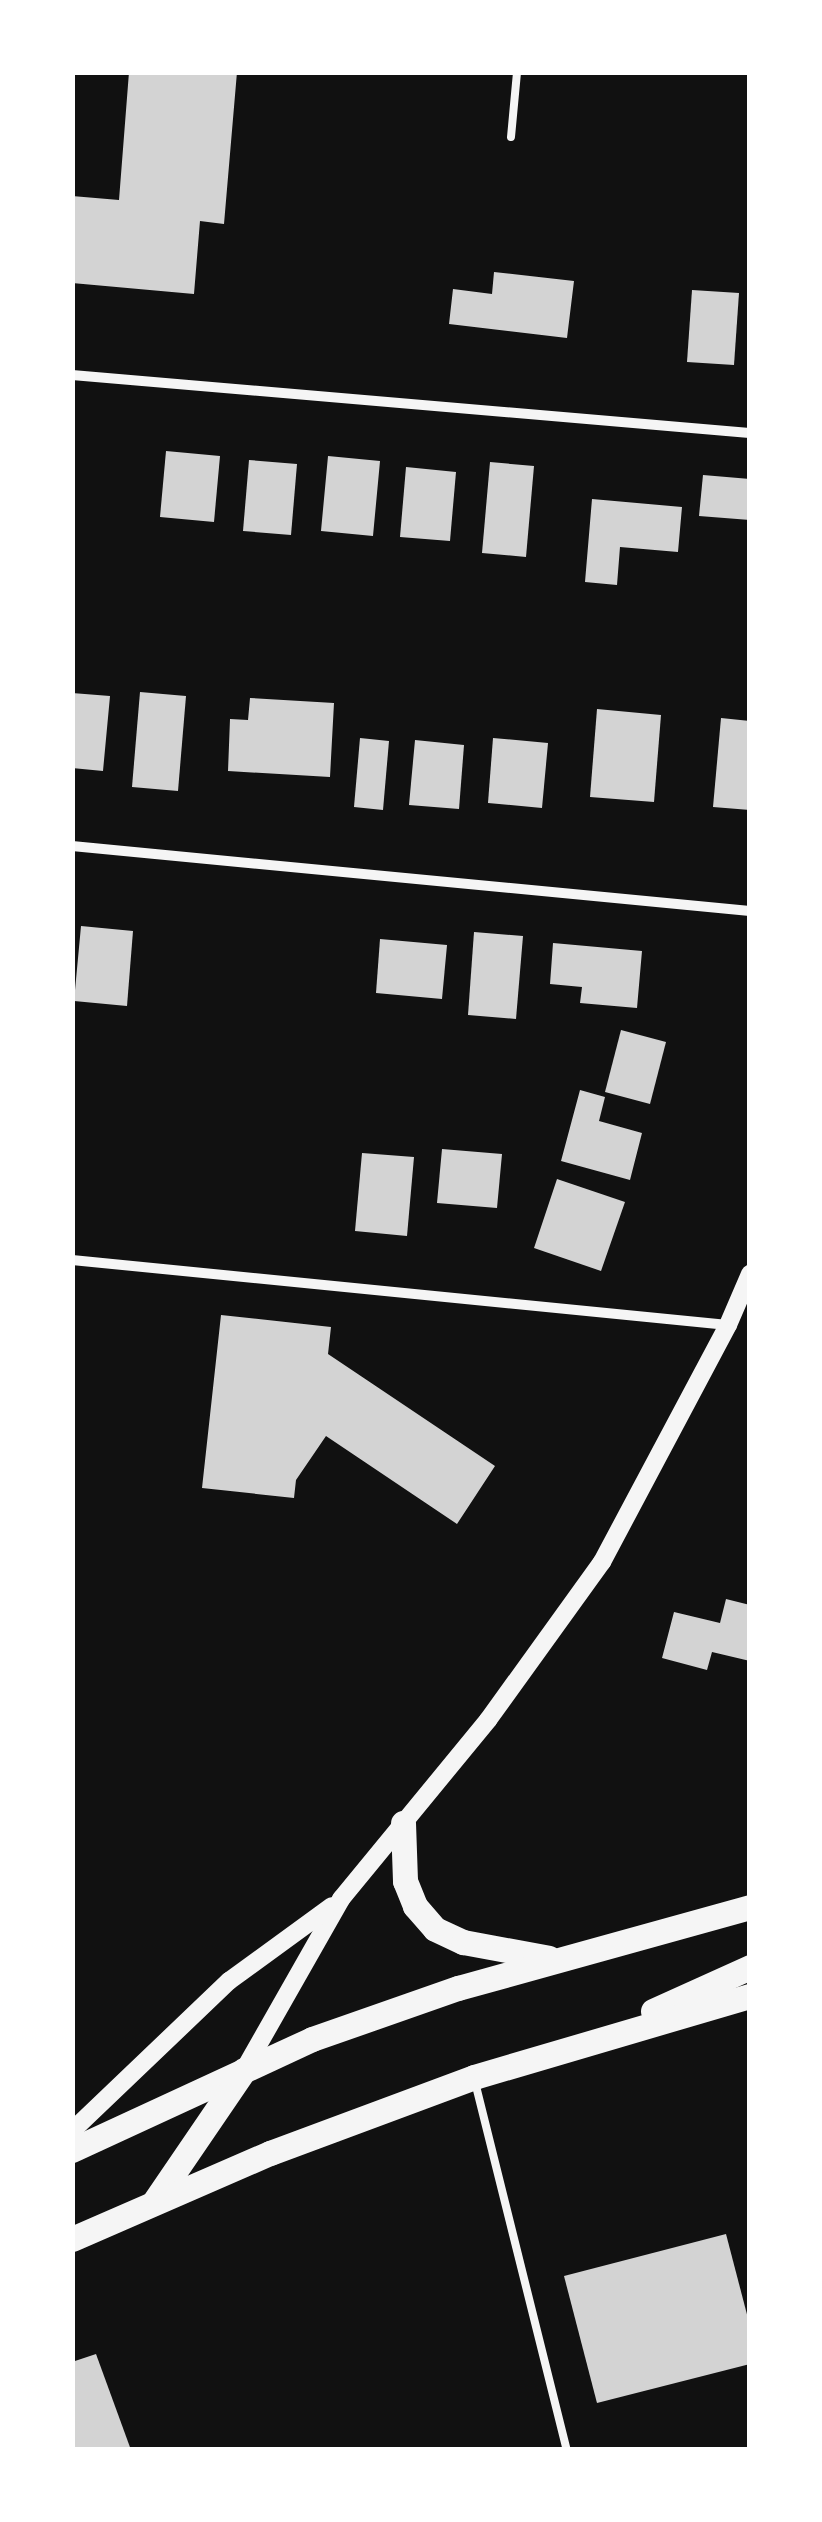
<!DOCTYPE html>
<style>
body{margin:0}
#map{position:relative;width:822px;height:2522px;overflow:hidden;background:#111;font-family:Georgia,serif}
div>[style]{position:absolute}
.building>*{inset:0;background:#d3d3d3}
.service>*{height:8px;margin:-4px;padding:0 4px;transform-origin:4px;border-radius:4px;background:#f5f5f5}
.minor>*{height:10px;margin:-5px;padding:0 5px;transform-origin:5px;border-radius:5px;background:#f5f5f5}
.tertiary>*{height:18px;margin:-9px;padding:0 9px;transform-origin:9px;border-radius:9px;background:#f5f5f5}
.trunk>*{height:25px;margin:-12.5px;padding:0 12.5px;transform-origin:12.5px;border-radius:12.5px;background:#f5f5f5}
span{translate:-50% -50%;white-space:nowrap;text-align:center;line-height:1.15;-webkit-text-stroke:10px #fff;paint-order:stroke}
.frame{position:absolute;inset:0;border:75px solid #fff;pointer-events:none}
</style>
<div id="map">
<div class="building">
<i style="clip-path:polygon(129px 72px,237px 72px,224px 224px,200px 221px,194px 294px,72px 283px,72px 196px,119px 200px)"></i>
<i style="clip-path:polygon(494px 272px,574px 281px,567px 338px,449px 324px,453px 289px,492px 294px)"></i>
<i style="clip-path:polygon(692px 290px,739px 293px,734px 365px,687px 362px)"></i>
<i style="clip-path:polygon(166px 451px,220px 456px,214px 522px,160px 517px)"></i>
<i style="clip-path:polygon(328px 456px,380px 461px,373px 536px,321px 531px)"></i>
<i style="clip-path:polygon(249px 460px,297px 464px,291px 535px,243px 531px)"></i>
<i style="clip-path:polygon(490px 462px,534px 466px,526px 557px,482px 553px)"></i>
<i style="clip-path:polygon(406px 467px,456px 472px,450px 541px,400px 537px)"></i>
<i style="clip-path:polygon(703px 475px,750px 479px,750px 520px,699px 516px)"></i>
<i style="clip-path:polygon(592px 499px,682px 507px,678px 552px,620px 547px,617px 585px,585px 582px)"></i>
<i style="clip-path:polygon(140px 692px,186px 696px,178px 791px,132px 787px)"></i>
<i style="clip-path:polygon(72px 693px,110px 696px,103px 771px,72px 768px)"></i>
<i style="clip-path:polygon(250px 698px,334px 703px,330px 777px,228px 771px,230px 719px,248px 720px)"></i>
<i style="clip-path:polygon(597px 709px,661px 715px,654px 802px,590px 797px)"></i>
<i style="clip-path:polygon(721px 718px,750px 721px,750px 810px,713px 807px)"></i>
<i style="clip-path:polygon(360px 738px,389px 741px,383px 810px,354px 807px)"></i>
<i style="clip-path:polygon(493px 738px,548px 743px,542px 808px,488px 803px)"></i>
<i style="clip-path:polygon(415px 740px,464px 745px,459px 809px,409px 805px)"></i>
<i style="clip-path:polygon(81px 926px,133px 931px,127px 1006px,74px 1001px)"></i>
<i style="clip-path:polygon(474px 932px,523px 936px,516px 1019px,468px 1015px)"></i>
<i style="clip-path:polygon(380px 939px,447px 945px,442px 999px,376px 993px)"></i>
<i style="clip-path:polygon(553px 943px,642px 951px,637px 1008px,580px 1003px,582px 987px,550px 984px)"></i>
<i style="clip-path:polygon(621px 1030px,666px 1042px,650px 1104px,605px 1092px)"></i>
<i style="clip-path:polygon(580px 1090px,605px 1097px,599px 1121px,642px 1133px,630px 1180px,561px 1161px)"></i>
<i style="clip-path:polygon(442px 1149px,502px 1154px,497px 1208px,437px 1203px)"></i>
<i style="clip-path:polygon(362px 1153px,414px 1157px,407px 1236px,355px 1231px)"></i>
<i style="clip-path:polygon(557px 1179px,625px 1202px,601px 1271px,534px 1248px)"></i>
<i style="clip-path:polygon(221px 1315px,331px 1327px,328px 1354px,495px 1466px,457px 1524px,326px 1436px,296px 1480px,294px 1498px,202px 1488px)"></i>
<i style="clip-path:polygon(726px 1599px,750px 1605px,750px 1661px,712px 1652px,707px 1670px,662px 1658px,674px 1612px,720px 1623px)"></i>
<i style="clip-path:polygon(726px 2234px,750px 2326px,750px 2364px,597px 2403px,564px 2276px)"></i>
<i style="clip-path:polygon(96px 2354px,131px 2450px,72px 2450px,72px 2362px)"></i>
</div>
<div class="service">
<i style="left:511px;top:137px;width:65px;rotate:-84.7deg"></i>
<i style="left:475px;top:2082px;width:379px;rotate:76deg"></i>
</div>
<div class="minor">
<i style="left:72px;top:375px;width:680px;rotate:4.89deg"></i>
<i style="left:72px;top:846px;width:681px;rotate:5.48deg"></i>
<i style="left:72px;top:1260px;width:659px;rotate:5.66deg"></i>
</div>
<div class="tertiary">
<i style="left:244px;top:2070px;width:197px;rotate:-60.4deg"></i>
<i style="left:341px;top:1899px;width:232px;rotate:-50.6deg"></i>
<i style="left:488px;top:1720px;width:195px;rotate:-54.2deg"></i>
<i style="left:602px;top:1562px;width:268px;rotate:-62deg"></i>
<i style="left:728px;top:1325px;width:56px;rotate:-66.7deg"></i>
<i style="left:72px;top:2131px;width:217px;rotate:-43.7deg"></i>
<i style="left:229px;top:1981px;width:127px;rotate:-36.1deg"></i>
</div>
<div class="trunk">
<i style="left:403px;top:1823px;width:58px;rotate:88deg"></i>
<i style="left:405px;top:1881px;width:27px;rotate:68deg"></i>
<i style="left:415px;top:1906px;width:30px;rotate:49deg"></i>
<i style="left:435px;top:1929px;width:31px;rotate:25deg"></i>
<i style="left:463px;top:1942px;width:87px;rotate:10.5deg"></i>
<i style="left:653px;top:2011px;width:107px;rotate:-24.4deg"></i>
<i style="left:72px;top:2150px;width:264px;rotate:-24.8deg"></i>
<i style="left:312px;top:2039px;width:155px;rotate:-19.3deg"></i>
<i style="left:458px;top:1988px;width:303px;rotate:-15.5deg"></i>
<i style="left:154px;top:2202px;width:160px;rotate:-55.7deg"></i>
<i style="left:72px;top:2239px;width:216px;rotate:-23.5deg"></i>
<i style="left:270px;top:2153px;width:218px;rotate:-20.4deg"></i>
<i style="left:474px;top:2077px;width:288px;rotate:-16.4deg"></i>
</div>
<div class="frame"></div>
</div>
